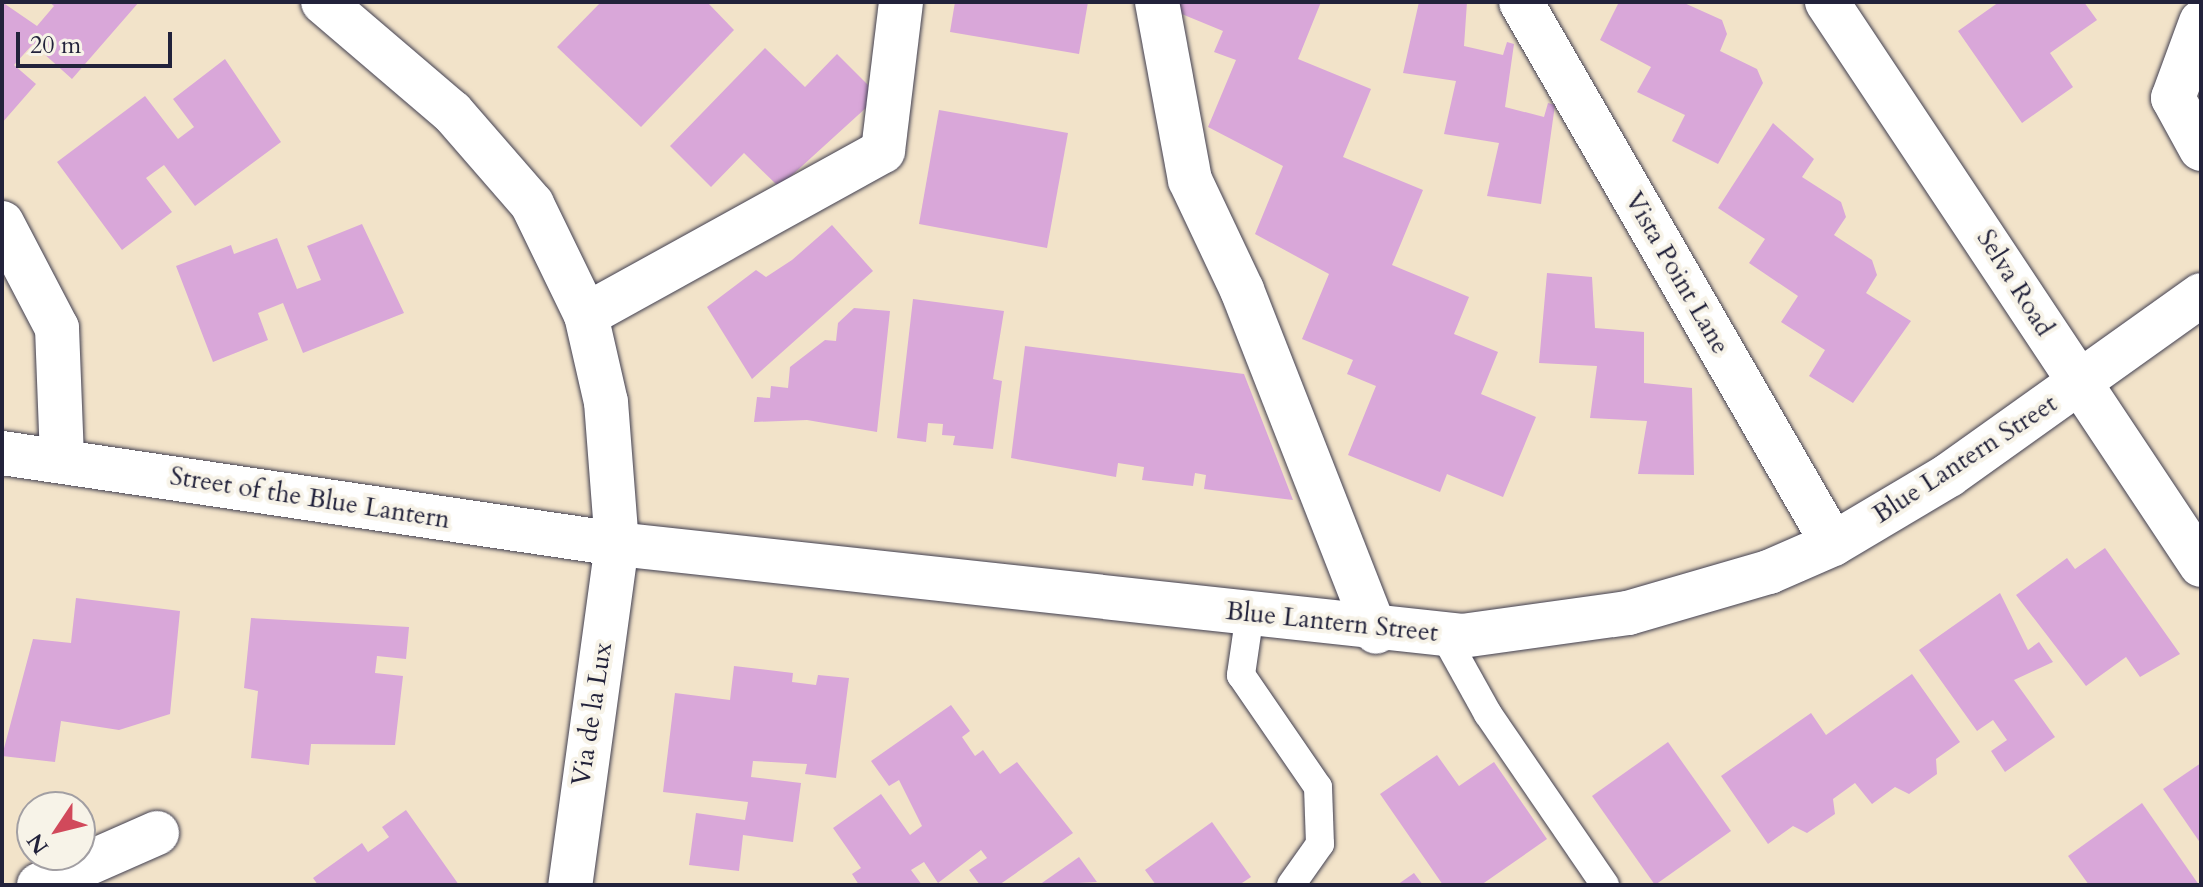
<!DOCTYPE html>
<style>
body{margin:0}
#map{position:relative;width:2203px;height:887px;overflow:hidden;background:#f2e3c9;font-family:Cardo,serif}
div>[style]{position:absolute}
.building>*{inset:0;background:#d9a7d9}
.roads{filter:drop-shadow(0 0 2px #413f50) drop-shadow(0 0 2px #413f50)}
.service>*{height:28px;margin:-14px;padding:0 14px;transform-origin:14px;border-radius:14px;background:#fff}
.minor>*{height:44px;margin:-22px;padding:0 22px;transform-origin:22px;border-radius:22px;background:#fff}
.tertiary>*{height:44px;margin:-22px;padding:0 22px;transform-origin:22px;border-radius:22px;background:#fff}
span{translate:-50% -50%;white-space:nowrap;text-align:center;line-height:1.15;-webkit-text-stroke:8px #f7f3e8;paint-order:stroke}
.street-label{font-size:26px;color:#22223b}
.frame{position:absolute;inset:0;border:4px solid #22223b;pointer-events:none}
.north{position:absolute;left:16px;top:791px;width:80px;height:80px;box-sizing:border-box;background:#f7f3e8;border:2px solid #a29fa3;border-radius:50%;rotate:235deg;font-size:22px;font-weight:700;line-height:32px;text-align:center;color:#22223b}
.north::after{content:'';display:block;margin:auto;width:28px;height:36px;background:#d1495b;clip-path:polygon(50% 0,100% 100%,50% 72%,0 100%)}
.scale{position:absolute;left:16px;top:32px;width:156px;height:36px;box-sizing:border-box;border:4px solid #22223b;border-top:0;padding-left:10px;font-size:24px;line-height:28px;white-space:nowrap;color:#22223b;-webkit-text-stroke:6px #f7f3e8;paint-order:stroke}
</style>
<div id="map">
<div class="building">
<i style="clip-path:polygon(2px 2px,37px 26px,54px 6px,49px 2px,139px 2px,72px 79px,33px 44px,14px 65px,36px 84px,2px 123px)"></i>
<i style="clip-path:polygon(601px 2px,707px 2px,734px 30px,641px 127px,557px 47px)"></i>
<i style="clip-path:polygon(955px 2px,1088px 2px,1079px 54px,950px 32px)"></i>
<i style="clip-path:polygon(1176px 2px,1321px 2px,1298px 59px,1371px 89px,1343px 157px,1423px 190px,1392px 265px,1469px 297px,1454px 334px,1498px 352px,1481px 394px,1536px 417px,1503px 497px,1447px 474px,1440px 492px,1348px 455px,1376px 386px,1347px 374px,1353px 360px,1302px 339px,1329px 274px,1255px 234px,1283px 166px,1208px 127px,1236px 60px,1214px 52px,1223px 31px,1172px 10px)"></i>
<i style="clip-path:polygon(1419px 2px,1467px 2px,1464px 46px,1503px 55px,1507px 42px,1514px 44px,1505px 107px,1544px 117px,1548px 103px,1555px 105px,1541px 204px,1487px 196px,1499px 143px,1444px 134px,1456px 81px,1403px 73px)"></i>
<i style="clip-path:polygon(1619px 2px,1682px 2px,1722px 20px,1727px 34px,1720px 51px,1757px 69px,1763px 83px,1718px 164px,1672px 141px,1685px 115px,1637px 92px,1651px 67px,1600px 40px)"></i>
<i style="clip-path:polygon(1999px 2px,2084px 2px,2097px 20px,2050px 53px,2073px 87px,2022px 123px,1958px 31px)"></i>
<i style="clip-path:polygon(765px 48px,805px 87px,837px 54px,879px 96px,779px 187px,744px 153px,711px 187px,670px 146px)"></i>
<i style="clip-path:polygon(225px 59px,281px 142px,195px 206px,164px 165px,146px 178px,172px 212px,122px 250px,57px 162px,145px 96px,178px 139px,194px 127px,173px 99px)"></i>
<i style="clip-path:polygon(939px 110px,1068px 133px,1047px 248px,919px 224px)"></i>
<i style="clip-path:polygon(1773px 123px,1814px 159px,1802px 177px,1841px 202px,1846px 217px,1834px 235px,1872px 260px,1877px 275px,1866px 293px,1911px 321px,1853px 403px,1809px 376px,1825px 350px,1781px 322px,1798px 296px,1749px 263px,1765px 239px,1718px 208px)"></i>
<i style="clip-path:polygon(362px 224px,404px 313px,303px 353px,283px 303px,258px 313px,268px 340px,213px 362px,176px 266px,231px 245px,234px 254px,277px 238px,297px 289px,321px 280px,307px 246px)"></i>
<i style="clip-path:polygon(832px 225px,873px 271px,752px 379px,707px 307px,756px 270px,766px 277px,792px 260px)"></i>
<i style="clip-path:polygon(1547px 273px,1592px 277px,1595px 328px,1644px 332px,1644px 383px,1692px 388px,1694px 475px,1638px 474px,1647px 421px,1590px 418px,1597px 366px,1539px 363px)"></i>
<i style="clip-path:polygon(913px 299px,1004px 311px,993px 379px,1002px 381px,993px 449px,953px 445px,955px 436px,942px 435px,943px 424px,928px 423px,926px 442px,897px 438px)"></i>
<i style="clip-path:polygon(854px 308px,890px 311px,877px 432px,807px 420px,754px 422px,757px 397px,770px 398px,771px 386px,788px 388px,790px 367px,825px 340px,836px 341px,838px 323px)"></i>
<i style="clip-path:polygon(1025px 346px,1244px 374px,1293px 500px,1204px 489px,1206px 475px,1195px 473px,1193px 486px,1142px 480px,1144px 467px,1118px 463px,1116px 477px,1011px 458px)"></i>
<i style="clip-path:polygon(2105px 548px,2180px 654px,2140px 677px,2126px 657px,2086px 686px,2016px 595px,2067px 558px,2075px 569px)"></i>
<i style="clip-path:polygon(2000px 593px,2028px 650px,2039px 642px,2053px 662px,2014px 680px,2055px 737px,2005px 772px,1991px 751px,2007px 740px,1993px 720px,1977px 731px,1919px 650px)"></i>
<i style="clip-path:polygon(76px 598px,180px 611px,170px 714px,119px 730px,61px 721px,55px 762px,2px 756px,33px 639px,71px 643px)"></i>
<i style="clip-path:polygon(251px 618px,409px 627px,406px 659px,377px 656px,375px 673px,403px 676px,395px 745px,311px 744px,309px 765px,251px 758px,258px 691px,244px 688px)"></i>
<i style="clip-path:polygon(734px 666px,793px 673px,792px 682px,816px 685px,818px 675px,849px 678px,836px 778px,805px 774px,807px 764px,753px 761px,751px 777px,801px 783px,793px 842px,743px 835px,739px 871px,689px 865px,696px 813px,745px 820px,748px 802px,663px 792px,675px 693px,730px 700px)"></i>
<i style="clip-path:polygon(1912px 674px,1960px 742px,1936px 759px,1937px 774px,1909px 794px,1895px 787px,1872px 804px,1855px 783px,1833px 799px,1835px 814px,1807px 833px,1793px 826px,1768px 844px,1721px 776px,1811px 713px,1826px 735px)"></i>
<i style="clip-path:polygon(951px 705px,970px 731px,962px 737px,975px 756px,983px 750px,1000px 774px,1017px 762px,1073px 833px,999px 885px,980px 885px,969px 870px,987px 858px,981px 850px,938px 883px,924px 862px,911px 870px,922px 885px,859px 885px,852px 874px,861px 868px,833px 828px,881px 794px,910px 835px,922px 826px,899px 780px,889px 786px,871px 761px)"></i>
<i style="clip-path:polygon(1668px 742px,1731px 831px,1655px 885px,1592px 796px)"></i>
<i style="clip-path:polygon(1437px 755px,1459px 786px,1494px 762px,1547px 839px,1481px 885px,1443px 885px,1380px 794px)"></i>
<i style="clip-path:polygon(2201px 763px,2201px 844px,2163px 789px)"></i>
<i style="clip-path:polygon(2142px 803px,2199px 885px,2089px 885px,2068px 856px)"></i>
<i style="clip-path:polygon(406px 810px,459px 885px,318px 885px,313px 878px,362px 843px,368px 852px,389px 837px,382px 827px)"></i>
<i style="clip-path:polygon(1212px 822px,1251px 877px,1239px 885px,1156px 885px,1145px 870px)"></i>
<i style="clip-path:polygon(1079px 857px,1097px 882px,1039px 885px)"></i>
<i style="clip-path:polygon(1414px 873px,1423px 885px,1397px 885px)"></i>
</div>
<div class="roads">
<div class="service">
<i style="left:1250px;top:613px;width:63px;rotate:98.3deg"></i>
<i style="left:1241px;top:675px;width:136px;rotate:55.5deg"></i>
<i style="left:1318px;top:787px;width:57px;rotate:88deg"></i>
<i style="left:1320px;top:844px;width:50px;rotate:125.3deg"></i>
<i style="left:1444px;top:635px;width:90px;rotate:60.9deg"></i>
<i style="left:1488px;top:714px;width:207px;rotate:55.6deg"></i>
</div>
<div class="minor">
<i style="left:323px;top:2px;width:170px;rotate:40.5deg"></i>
<i style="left:452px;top:112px;width:122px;rotate:49deg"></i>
<i style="left:532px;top:204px;width:123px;rotate:64.1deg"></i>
<i style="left:586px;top:315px;width:89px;rotate:77.1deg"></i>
<i style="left:606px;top:402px;width:142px;rotate:85.6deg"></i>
<i style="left:617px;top:544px;width:344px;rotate:97.8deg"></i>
<i style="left:1157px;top:2px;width:181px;rotate:79.5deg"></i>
<i style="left:1190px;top:180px;width:122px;rotate:64.7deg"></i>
<i style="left:1242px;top:290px;width:367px;rotate:68.6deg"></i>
<i style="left:1521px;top:2px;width:625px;rotate:60.07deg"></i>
<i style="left:2201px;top:22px;width:81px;rotate:110.2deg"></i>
<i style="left:2173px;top:98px;width:58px;rotate:61.2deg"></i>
<i style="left:2px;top:223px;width:119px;rotate:62.4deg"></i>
<i style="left:57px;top:328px;width:133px;rotate:87.8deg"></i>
<i style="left:586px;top:315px;width:339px;rotate:-28.9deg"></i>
<i style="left:883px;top:151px;width:150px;rotate:-83.1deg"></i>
<i style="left:39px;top:885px;width:129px;rotate:-23.8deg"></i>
</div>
<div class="tertiary">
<i style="left:1827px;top:2px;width:676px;rotate:56.4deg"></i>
<i style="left:2px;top:453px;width:622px;rotate:8.42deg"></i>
<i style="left:617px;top:544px;width:850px;rotate:6.21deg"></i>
<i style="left:1462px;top:636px;width:168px;rotate:-7.9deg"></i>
<i style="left:1628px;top:613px;width:147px;rotate:-16.2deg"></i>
<i style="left:1769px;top:572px;width:70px;rotate:-23.6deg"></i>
<i style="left:1833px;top:544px;width:135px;rotate:-30.7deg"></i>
<i style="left:1949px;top:475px;width:310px;rotate:-35.5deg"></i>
</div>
</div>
<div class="street-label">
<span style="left:1677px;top:273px;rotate:60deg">Vista Point Lane</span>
<span style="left:2015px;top:283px;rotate:58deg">Selva Road</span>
<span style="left:1965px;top:459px;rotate:-33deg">Blue Lantern Street</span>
<span style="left:310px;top:498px;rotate:9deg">Street of the Blue Lantern</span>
<span style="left:1332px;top:622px;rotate:6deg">Blue Lantern Street</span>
<span style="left:592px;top:714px;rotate:-81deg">Via de la Lux</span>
</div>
<div class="frame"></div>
<div class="north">N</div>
<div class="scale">20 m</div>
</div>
